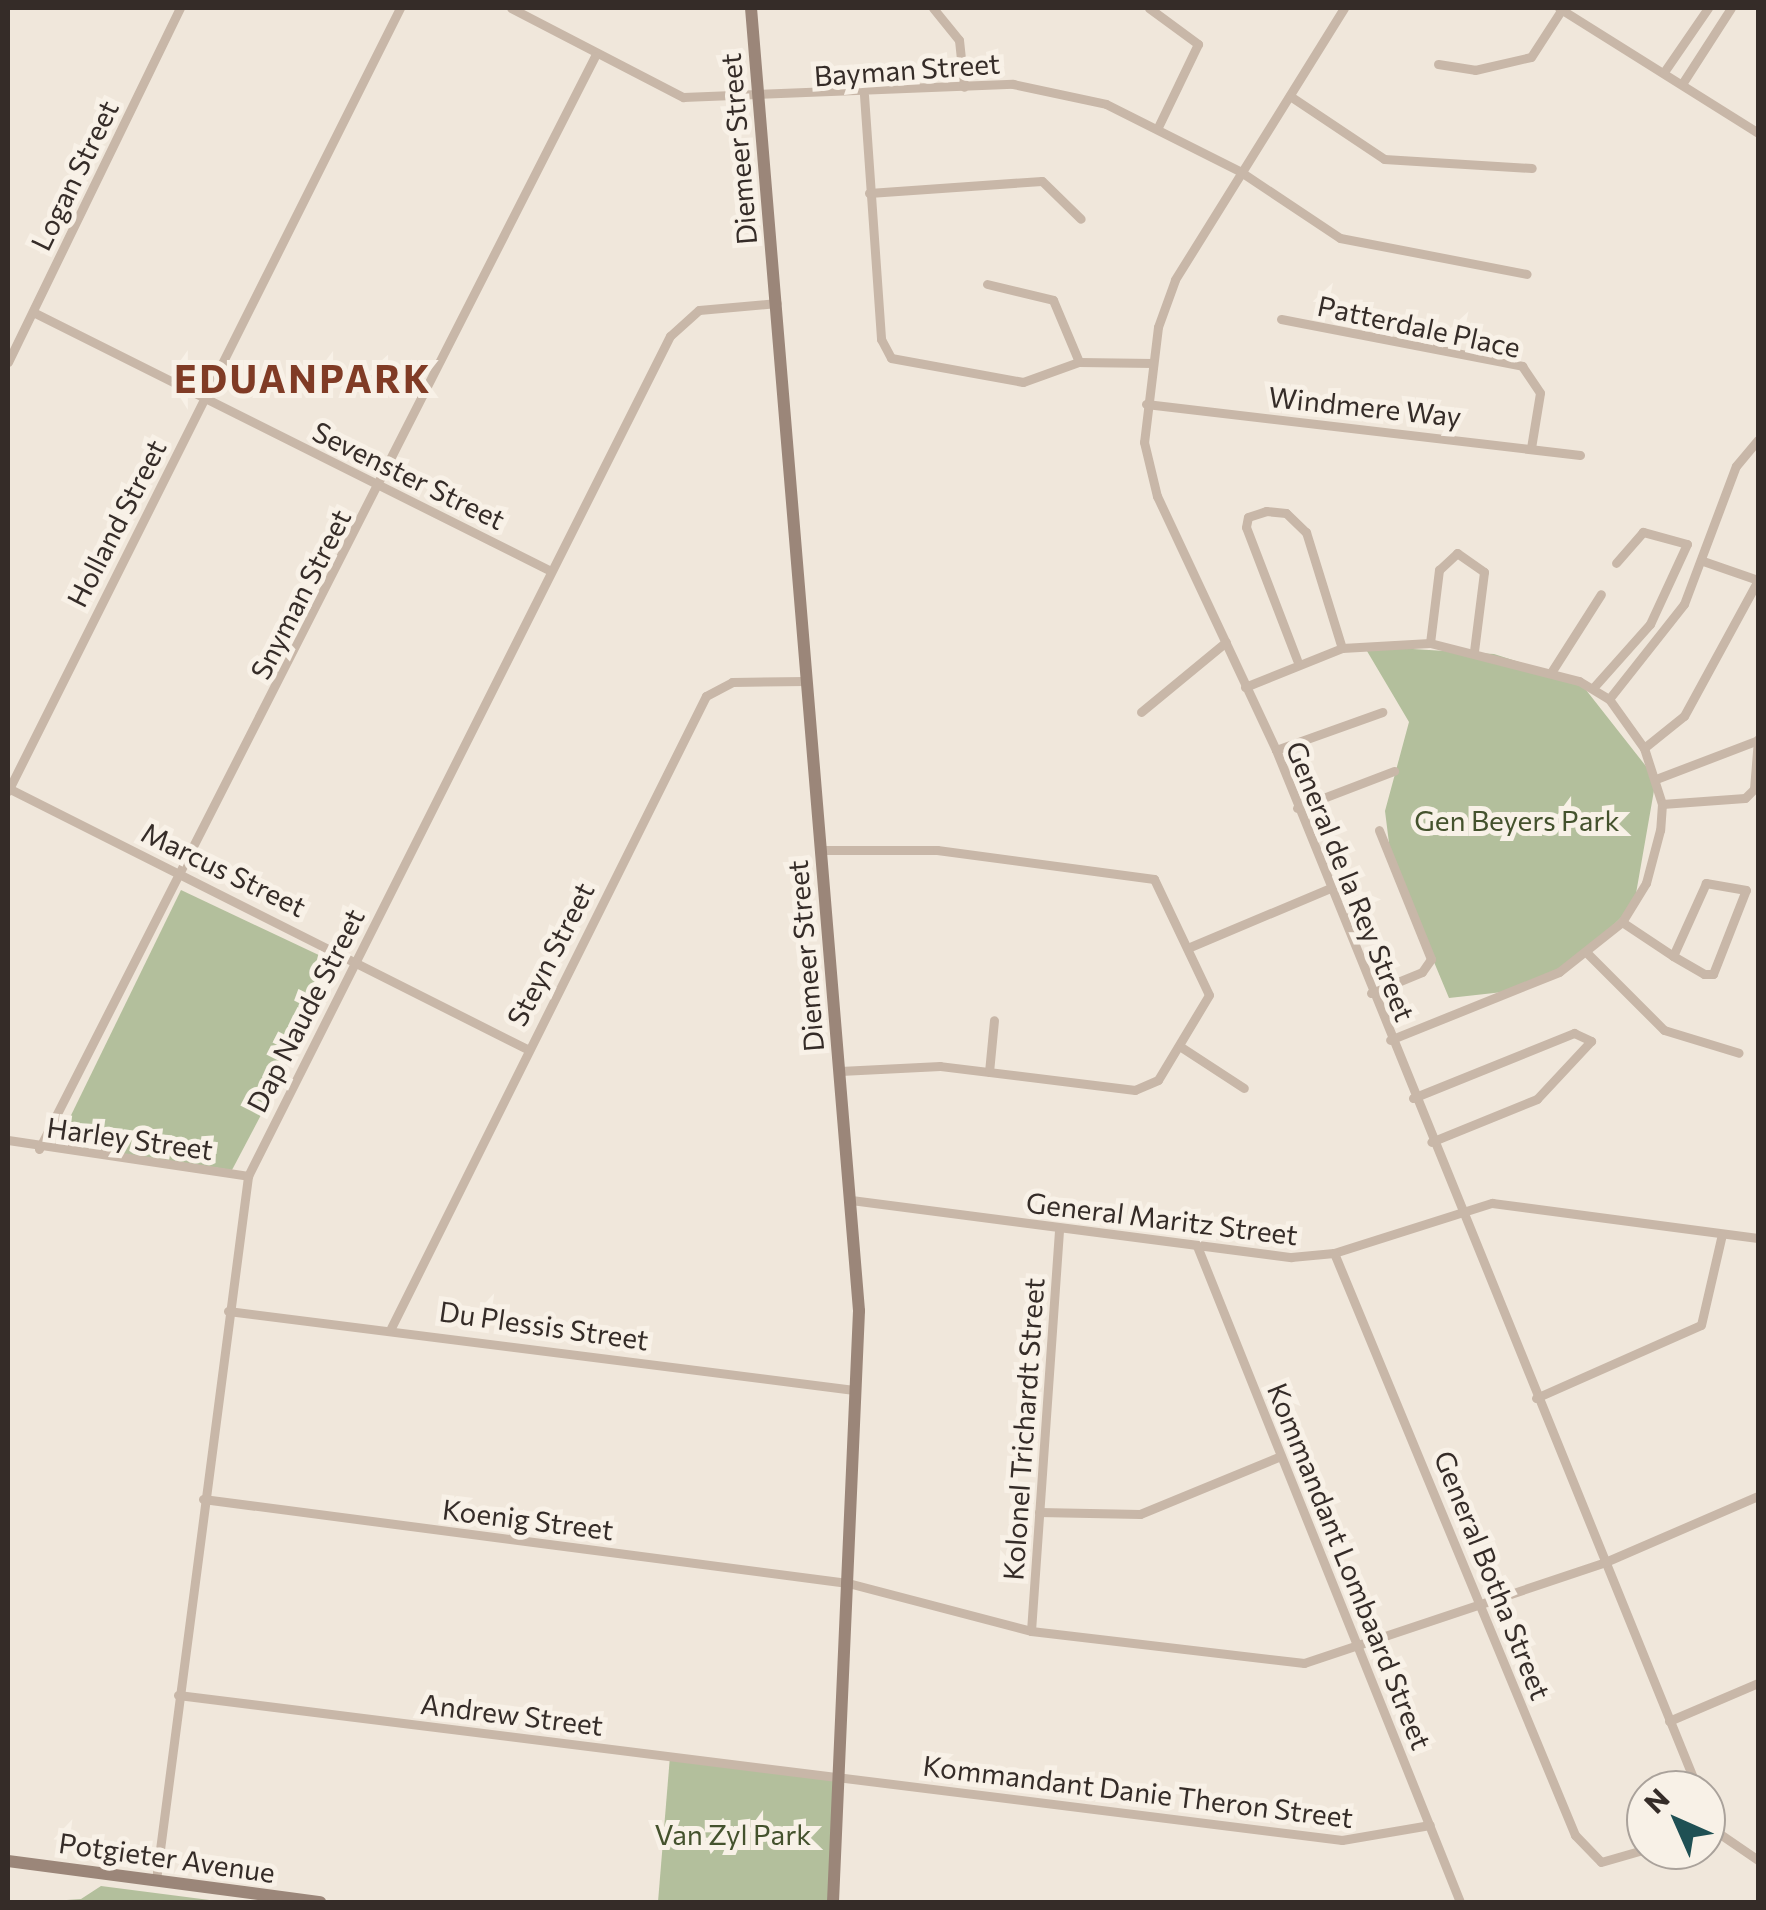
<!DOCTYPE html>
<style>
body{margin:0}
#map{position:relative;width:1766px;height:1910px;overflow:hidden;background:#f0e7db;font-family:Commissioner,sans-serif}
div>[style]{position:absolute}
.green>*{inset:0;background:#b3bf9c}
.street>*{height:9px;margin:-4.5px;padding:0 4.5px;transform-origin:4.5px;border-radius:4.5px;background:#c8b7a8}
.secondary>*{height:12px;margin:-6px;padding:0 6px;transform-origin:6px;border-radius:6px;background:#9b8679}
span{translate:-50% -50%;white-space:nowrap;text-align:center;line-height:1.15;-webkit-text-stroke:10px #f8f1e7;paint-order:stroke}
.street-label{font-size:28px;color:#352c28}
.park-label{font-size:28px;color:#44522d}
.district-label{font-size:38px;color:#803b25;font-weight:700;letter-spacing:2.5px}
.frame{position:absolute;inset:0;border:10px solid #352c28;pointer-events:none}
.north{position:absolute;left:1626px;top:1770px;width:100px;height:100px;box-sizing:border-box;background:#f8f1e7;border:2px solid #aaa29b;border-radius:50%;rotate:315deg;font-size:28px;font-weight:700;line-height:40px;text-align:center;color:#352c28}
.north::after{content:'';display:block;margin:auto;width:35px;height:45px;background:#1f5054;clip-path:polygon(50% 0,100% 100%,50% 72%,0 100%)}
</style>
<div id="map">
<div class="green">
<i style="clip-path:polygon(1364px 646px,1494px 654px,1579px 681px,1656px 779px,1634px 905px,1574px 963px,1512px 991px,1449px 998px,1391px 859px,1385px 811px,1409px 722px)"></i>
<i style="clip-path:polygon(181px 890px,340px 965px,232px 1170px,57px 1144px)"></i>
<i style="clip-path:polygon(670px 1756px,839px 1778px,833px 1902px,658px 1902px)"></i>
<i style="clip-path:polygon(101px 1886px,225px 1902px,38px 1902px,81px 1899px)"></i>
</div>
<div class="street">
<i style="left:511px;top:8px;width:194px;rotate:27.4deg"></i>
<i style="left:683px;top:97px;width:330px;rotate:-2.3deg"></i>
<i style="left:1013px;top:84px;width:95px;rotate:12.1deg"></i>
<i style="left:1106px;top:104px;width:151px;rotate:26.7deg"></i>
<i style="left:1241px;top:172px;width:119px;rotate:33.7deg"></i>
<i style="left:1340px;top:238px;width:190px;rotate:10.9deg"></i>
<i style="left:933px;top:8px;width:41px;rotate:50.9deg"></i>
<i style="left:959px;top:40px;width:47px;rotate:83.9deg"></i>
<i style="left:1149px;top:8px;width:61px;rotate:36.3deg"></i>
<i style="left:1198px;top:44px;width:90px;rotate:115.7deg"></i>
<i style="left:1344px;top:8px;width:320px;rotate:121.9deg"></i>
<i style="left:1175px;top:280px;width:50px;rotate:109.9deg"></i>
<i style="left:1158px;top:327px;width:116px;rotate:96.9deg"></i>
<i style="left:1144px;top:442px;width:56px;rotate:76.5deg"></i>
<i style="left:1157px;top:496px;width:280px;rotate:64.9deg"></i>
<i style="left:1276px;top:750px;width:1122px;rotate:67.91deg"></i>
<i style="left:1559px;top:8px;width:235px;rotate:32.1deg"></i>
<i style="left:1438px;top:64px;width:37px;rotate:9deg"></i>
<i style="left:1475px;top:70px;width:57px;rotate:-13.1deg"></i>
<i style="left:1531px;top:57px;width:57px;rotate:-57.1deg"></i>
<i style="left:1664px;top:72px;width:78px;rotate:-55.5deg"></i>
<i style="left:1682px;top:84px;width:90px;rotate:-57.2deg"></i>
<i style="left:864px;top:95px;width:245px;rotate:86deg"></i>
<i style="left:881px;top:339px;width:21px;rotate:62deg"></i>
<i style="left:891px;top:358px;width:134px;rotate:10.3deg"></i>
<i style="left:1023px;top:382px;width:59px;rotate:-19.7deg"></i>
<i style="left:1079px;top:362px;width:74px;rotate:0.8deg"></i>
<i style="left:1290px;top:96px;width:113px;rotate:33.8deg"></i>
<i style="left:1384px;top:159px;width:148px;rotate:3.5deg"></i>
<i style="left:869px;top:193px;width:173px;rotate:-4deg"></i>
<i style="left:1042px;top:181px;width:54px;rotate:44.3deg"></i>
<i style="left:987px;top:284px;width:68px;rotate:13.6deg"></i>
<i style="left:1053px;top:300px;width:67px;rotate:67.2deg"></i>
<i style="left:33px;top:312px;width:579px;rotate:26.57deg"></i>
<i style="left:1281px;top:319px;width:246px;rotate:11deg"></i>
<i style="left:1522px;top:366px;width:32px;rotate:56deg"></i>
<i style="left:1540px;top:393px;width:56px;rotate:99.3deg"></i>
<i style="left:8px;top:362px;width:394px;rotate:-64.1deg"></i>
<i style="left:1146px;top:404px;width:437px;rotate:6.7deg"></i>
<i style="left:1703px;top:561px;width:58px;rotate:19.1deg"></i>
<i style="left:1430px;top:643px;width:74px;rotate:-83deg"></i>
<i style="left:1439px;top:570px;width:25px;rotate:-43deg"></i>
<i style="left:1457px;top:553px;width:33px;rotate:35deg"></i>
<i style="left:1484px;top:572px;width:80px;rotate:97.2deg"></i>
<i style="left:1297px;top:660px;width:142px;rotate:-111deg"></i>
<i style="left:1246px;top:527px;width:10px;rotate:-79deg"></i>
<i style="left:1248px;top:517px;width:19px;rotate:-18deg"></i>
<i style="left:1266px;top:511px;width:20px;rotate:6deg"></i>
<i style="left:1286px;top:513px;width:28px;rotate:44deg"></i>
<i style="left:1306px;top:532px;width:121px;rotate:72.8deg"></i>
<i style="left:1552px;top:671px;width:91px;rotate:-57.5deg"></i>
<i style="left:1245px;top:687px;width:105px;rotate:-21.9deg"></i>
<i style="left:1342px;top:648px;width:88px;rotate:-3.3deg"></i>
<i style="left:1430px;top:643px;width:154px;rotate:14.3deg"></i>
<i style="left:1579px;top:681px;width:35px;rotate:31deg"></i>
<i style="left:1609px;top:699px;width:60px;rotate:54.5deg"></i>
<i style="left:1644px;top:748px;width:59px;rotate:72.2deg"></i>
<i style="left:1662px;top:804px;width:26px;rotate:94deg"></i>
<i style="left:1660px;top:830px;width:55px;rotate:104.8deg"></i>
<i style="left:1646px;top:883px;width:46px;rotate:121.6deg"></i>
<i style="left:1622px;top:922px;width:80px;rotate:141.6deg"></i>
<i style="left:1559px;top:972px;width:182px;rotate:158.1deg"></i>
<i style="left:1593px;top:688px;width:86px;rotate:-48.3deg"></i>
<i style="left:1650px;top:624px;width:88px;rotate:-65.2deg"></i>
<i style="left:1687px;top:544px;width:46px;rotate:-164.7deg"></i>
<i style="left:1643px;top:532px;width:41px;rotate:131.1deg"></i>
<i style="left:1609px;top:699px;width:121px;rotate:-51.7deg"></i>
<i style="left:1684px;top:604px;width:147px;rotate:-69.4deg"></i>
<i style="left:1736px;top:466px;width:34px;rotate:-50deg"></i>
<i style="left:1141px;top:712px;width:110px;rotate:-39.5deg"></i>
<i style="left:1644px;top:748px;width:51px;rotate:-38.7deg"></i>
<i style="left:1684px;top:716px;width:155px;rotate:-61.4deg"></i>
<i style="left:1276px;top:750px;width:113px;rotate:-19.7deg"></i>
<i style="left:1656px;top:779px;width:109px;rotate:-20.9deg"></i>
<i style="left:8px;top:788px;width:581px;rotate:26.7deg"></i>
<i style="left:8px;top:791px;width:876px;rotate:-63.41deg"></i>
<i style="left:1662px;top:804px;width:83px;rotate:-4.1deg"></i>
<i style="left:1745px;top:798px;width:13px;rotate:-45deg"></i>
<i style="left:1754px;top:789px;width:50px;rotate:-85.4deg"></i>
<i style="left:1297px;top:808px;width:104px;rotate:-20.9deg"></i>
<i style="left:820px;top:850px;width:117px"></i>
<i style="left:937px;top:850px;width:219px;rotate:7.6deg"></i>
<i style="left:1154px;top:879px;width:128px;rotate:64.6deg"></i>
<i style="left:1209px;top:995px;width:99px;rotate:121deg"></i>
<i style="left:1158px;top:1080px;width:25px;rotate:157deg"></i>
<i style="left:1135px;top:1090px;width:196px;rotate:-173deg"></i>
<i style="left:940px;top:1066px;width:100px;rotate:177.1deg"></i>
<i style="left:1622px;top:922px;width:61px;rotate:33.7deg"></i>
<i style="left:1673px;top:956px;width:36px;rotate:30deg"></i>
<i style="left:1704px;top:974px;width:9px"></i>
<i style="left:1713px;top:974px;width:90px;rotate:-68.6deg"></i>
<i style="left:1746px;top:890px;width:41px;rotate:-170.1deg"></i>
<i style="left:1706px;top:883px;width:80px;rotate:114.3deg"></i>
<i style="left:1190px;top:947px;width:150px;rotate:-22.8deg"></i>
<i style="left:1587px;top:953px;width:109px;rotate:45deg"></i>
<i style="left:1664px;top:1030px;width:78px;rotate:17deg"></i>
<i style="left:1371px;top:993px;width:55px;rotate:-22.4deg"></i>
<i style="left:1422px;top:972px;width:16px;rotate:-55deg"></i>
<i style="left:1431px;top:959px;width:139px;rotate:-112deg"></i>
<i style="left:1181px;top:1047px;width:75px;rotate:33.1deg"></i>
<i style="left:989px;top:1072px;width:52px;rotate:-84.5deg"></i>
<i style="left:1413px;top:1098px;width:174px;rotate:-22deg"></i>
<i style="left:1574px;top:1033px;width:19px;rotate:25deg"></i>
<i style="left:1591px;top:1041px;width:79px;rotate:133deg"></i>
<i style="left:1537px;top:1099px;width:114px;rotate:157.9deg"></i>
<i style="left:8px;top:1140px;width:243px;rotate:8.5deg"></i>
<i style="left:39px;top:1149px;width:1226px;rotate:-63.04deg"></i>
<i style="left:851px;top:1200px;width:444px;rotate:7.4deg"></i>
<i style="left:1291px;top:1257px;width:43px;rotate:-5.3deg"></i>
<i style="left:1334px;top:1253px;width:166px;rotate:-17.6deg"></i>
<i style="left:1492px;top:1203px;width:268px;rotate:7.5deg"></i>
<i style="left:1197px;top:1246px;width:707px;rotate:68.15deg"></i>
<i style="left:1334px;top:1253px;width:630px;rotate:67.51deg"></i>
<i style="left:1575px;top:1835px;width:37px;rotate:46deg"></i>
<i style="left:1601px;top:1862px;width:47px;rotate:-16.1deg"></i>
<i style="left:228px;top:1311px;width:631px;rotate:7.19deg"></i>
<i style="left:391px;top:1328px;width:706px;rotate:-63.51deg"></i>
<i style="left:706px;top:696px;width:30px;rotate:-28deg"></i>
<i style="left:732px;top:682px;width:74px;rotate:-0.8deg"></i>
<i style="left:1536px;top:1398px;width:180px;rotate:-23.9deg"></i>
<i style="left:1701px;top:1325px;width:93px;rotate:-77deg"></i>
<i style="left:203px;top:1499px;width:650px;rotate:7.42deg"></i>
<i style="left:848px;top:1583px;width:189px;rotate:14.7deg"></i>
<i style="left:1031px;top:1631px;width:275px;rotate:6.7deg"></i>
<i style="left:1304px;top:1663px;width:315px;rotate:-18.5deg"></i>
<i style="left:1603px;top:1563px;width:169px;rotate:-23.4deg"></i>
<i style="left:1039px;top:1512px;width:101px;rotate:1.1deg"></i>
<i style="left:1140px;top:1514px;width:152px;rotate:-22.4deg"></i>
<i style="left:1031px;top:1631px;width:402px;rotate:-86deg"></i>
<i style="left:178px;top:1695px;width:1173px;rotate:7.1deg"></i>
<i style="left:1342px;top:1840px;width:89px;rotate:-9.7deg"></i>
<i style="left:1669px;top:1721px;width:97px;rotate:-23.1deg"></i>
<i style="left:1706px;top:1810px;width:28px;rotate:60deg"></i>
<i style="left:1720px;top:1834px;width:46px;rotate:34.4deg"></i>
<i style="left:156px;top:1880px;width:710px;rotate:-82.55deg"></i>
<i style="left:248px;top:1176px;width:940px;rotate:-63.33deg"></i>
<i style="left:670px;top:336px;width:39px;rotate:-42deg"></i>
<i style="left:699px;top:310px;width:78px;rotate:-5.1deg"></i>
</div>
<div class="secondary">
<i style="left:751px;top:8px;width:1307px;rotate:85.26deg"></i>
<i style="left:859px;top:1311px;width:592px;rotate:92.52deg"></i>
<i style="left:8px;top:1861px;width:315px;rotate:7.5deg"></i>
</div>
<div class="street-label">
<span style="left:907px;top:69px;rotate:-4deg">Bayman Street</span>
<span style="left:738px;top:149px;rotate:-95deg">Diemeer Street</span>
<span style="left:74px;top:175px;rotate:-64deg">Logan Street</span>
<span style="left:1419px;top:326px;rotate:12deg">Patterdale Place</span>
<span style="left:1365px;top:406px;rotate:6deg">Windmere Way</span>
<span style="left:409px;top:475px;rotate:26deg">Sevenster Street</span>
<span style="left:116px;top:523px;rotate:-63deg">Holland Street</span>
<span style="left:300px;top:594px;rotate:-63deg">Snyman Street</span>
<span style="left:224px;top:869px;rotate:26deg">Marcus Street</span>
<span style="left:1351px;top:881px;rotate:68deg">General de la Rey Street</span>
<span style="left:550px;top:954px;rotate:-63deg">Steyn Street</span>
<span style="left:805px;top:956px;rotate:-95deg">Diemeer Street</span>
<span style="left:305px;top:1010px;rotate:-63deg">Dap Naude Street</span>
<span style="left:130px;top:1138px;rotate:8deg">Harley Street</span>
<span style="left:1162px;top:1218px;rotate:7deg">General Maritz Street</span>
<span style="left:544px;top:1325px;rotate:8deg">Du Plessis Street</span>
<span style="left:1023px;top:1429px;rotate:-86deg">Kolonel Trichardt Street</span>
<span style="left:528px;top:1519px;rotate:7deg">Koenig Street</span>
<span style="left:1350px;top:1566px;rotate:68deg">Kommandant Lombaard Street</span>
<span style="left:1493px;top:1575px;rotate:68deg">General Botha Street</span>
<span style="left:512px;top:1714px;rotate:7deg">Andrew Street</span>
<span style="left:1138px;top:1791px;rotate:7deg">Kommandant Danie Theron Street</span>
<span style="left:167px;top:1857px;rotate:8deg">Potgieter Avenue</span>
</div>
<div class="park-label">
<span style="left:1517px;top:820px">Gen Beyers Park</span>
<span style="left:733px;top:1834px">Van Zyl Park</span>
</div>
<div class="district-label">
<span style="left:303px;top:378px">EDUANPARK</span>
</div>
<div class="frame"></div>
<div class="north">N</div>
</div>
